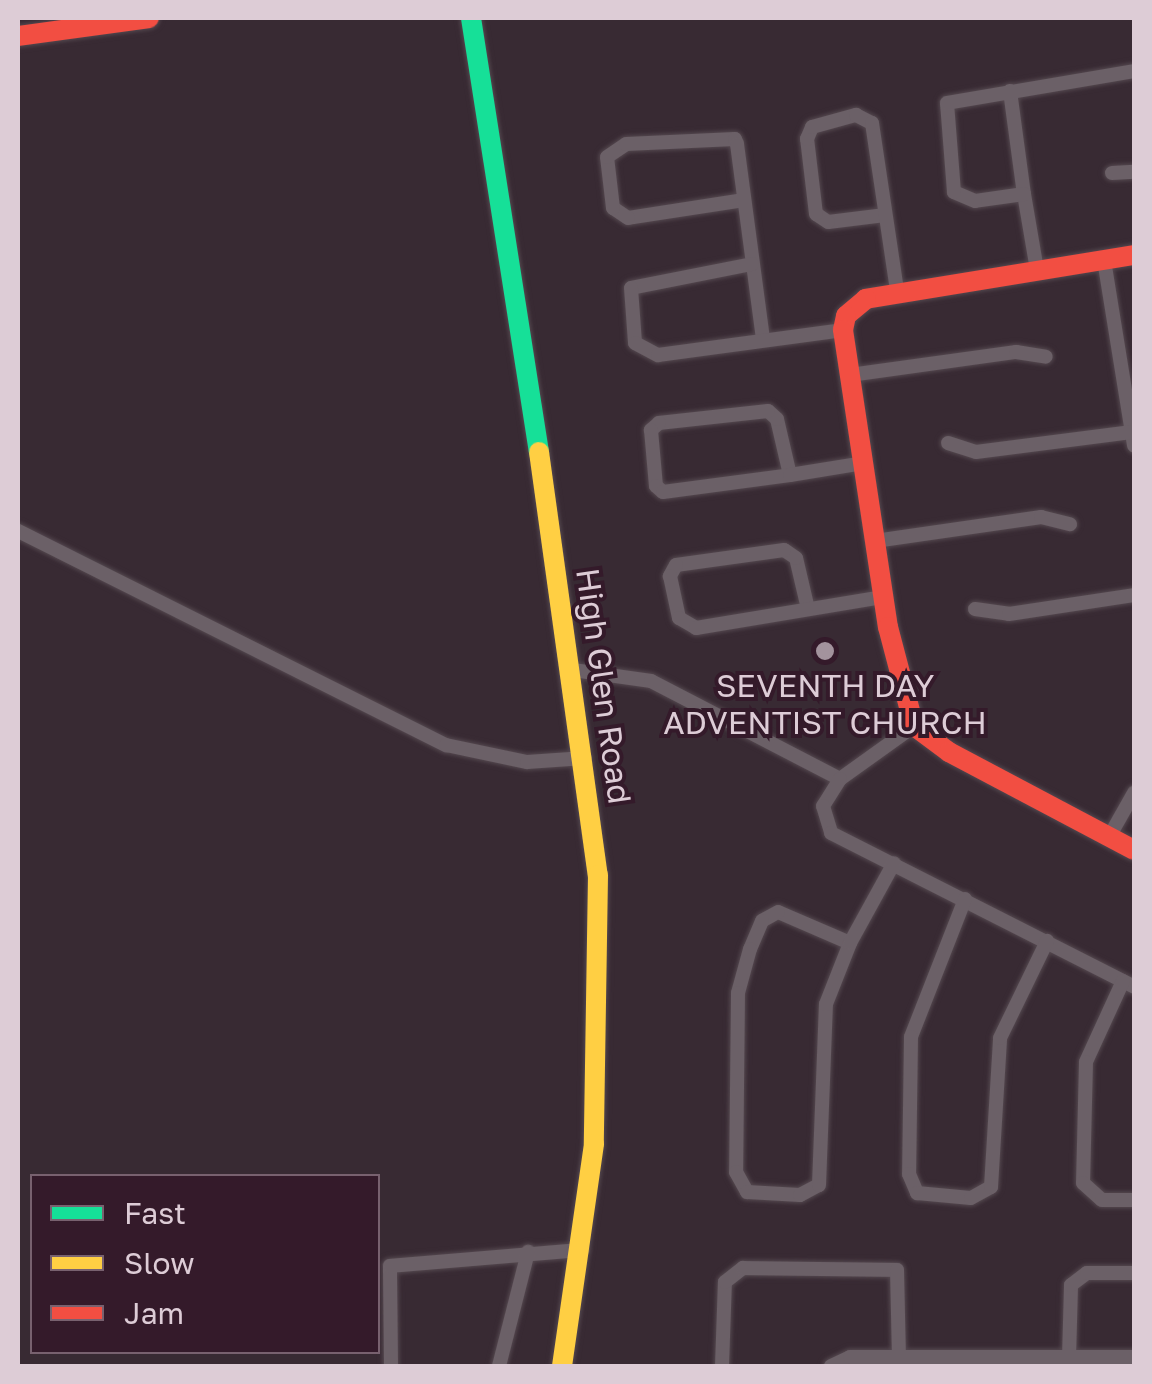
<!DOCTYPE html>
<style>
body{margin:0}
#map{position:relative;width:1152px;height:1384px;overflow:hidden;background:#382a33;font-family:"Golos Text",sans-serif}
div>[style]{position:absolute}
.roads{filter:drop-shadow(0 0 2px #54484f) drop-shadow(0 0 2px #54484f)}
.street>*{height:14px;margin:-7px;padding:0 7px;transform-origin:7px;border-radius:7px;background:#6b6067}
.fast>*{height:20px;margin:-10px;padding:0 10px;transform-origin:10px;border-radius:10px;background:#16e098}
.slow>*{height:20px;margin:-10px;padding:0 10px;transform-origin:10px;border-radius:10px;background:#ffcf43}
.jam>*{height:20px;margin:-10px;padding:0 10px;transform-origin:10px;border-radius:10px;background:#f24e42}
.dots>*{width:28px;height:28px;translate:-50% -50%;box-sizing:border-box;border:5px solid #341a2a;border-radius:50%}
span{translate:-50% -50%;white-space:nowrap;text-align:center;line-height:1.15;-webkit-text-stroke:8px #341a2a;paint-order:stroke}
.street-label{font-size:32px;color:#ddccd6}
.poi-label{font-size:32px;color:#ddccd6}
.frame{position:absolute;inset:0;border:20px solid #ddccd6;pointer-events:none}
.legend{position:absolute;left:30px;top:1174px;width:350px;height:180px;box-sizing:border-box;background:#341a2a;border:2px solid #78616f;margin:0;padding:12px 18px;list-style:none;font-size:30px;color:#ddccd6}
.legend li{display:flex;align-items:center;gap:20px;height:50px}
.legend b{width:50px;border:2px solid #78616f}
</style>
<div id="map">
<div class="roads">
<div class="street">
<i style="left:1010px;top:91px;width:104px;rotate:82.3deg"></i>
<i style="left:1112px;top:173px;width:22px;rotate:-3deg"></i>
<i style="left:744px;top:200px;width:117px;rotate:171.2deg"></i>
<i style="left:628px;top:218px;width:18px;rotate:-146deg"></i>
<i style="left:613px;top:208px;width:51px;rotate:-96.7deg"></i>
<i style="left:607px;top:157px;width:23px;rotate:-34deg"></i>
<i style="left:626px;top:144px;width:109px;rotate:-2.6deg"></i>
<i style="left:735px;top:139px;width:5px;rotate:68deg"></i>
<i style="left:737px;top:144px;width:197px;rotate:82.4deg"></i>
<i style="left:885px;top:215px;width:57px;rotate:173deg"></i>
<i style="left:828px;top:222px;width:14px;rotate:-146deg"></i>
<i style="left:816px;top:214px;width:76px;rotate:-96.8deg"></i>
<i style="left:807px;top:139px;width:13px;rotate:-67deg"></i>
<i style="left:812px;top:127px;width:46px;rotate:-15.3deg"></i>
<i style="left:856px;top:115px;width:18px;rotate:27deg"></i>
<i style="left:872px;top:123px;width:170px;rotate:81.5deg"></i>
<i style="left:1104px;top:260px;width:188px;rotate:80.8deg"></i>
<i style="left:752px;top:264px;width:123px;rotate:168.8deg"></i>
<i style="left:631px;top:288px;width:55px;rotate:85.8deg"></i>
<i style="left:635px;top:343px;width:26px;rotate:28deg"></i>
<i style="left:658px;top:355px;width:187px;rotate:-7.7deg"></i>
<i style="left:1037px;top:270px;width:77px;rotate:-99.7deg"></i>
<i style="left:1024px;top:194px;width:49px;rotate:171.9deg"></i>
<i style="left:975px;top:201px;width:23px;rotate:-157deg"></i>
<i style="left:954px;top:192px;width:89px;rotate:-94.5deg"></i>
<i style="left:947px;top:103px;width:190px;rotate:-9.7deg"></i>
<i style="left:850px;top:375px;width:168px;rotate:-7.9deg"></i>
<i style="left:1016px;top:352px;width:30px;rotate:9deg"></i>
<i style="left:948px;top:443px;width:29px;rotate:18deg"></i>
<i style="left:976px;top:452px;width:157px;rotate:-7.3deg"></i>
<i style="left:790px;top:475px;width:57px;rotate:-103.1deg"></i>
<i style="left:777px;top:419px;width:12px;rotate:-138deg"></i>
<i style="left:768px;top:411px;width:110px;rotate:173.7deg"></i>
<i style="left:659px;top:423px;width:11px;rotate:139deg"></i>
<i style="left:651px;top:430px;width:56px;rotate:84.9deg"></i>
<i style="left:656px;top:486px;width:9px;rotate:41deg"></i>
<i style="left:663px;top:492px;width:128px;rotate:-7.6deg"></i>
<i style="left:790px;top:475px;width:74px;rotate:-9.3deg"></i>
<i style="left:18px;top:531px;width:479px;rotate:26.6deg"></i>
<i style="left:446px;top:745px;width:83px;rotate:11.9deg"></i>
<i style="left:527px;top:762px;width:58px;rotate:-3.9deg"></i>
<i style="left:875px;top:541px;width:168px;rotate:-8.2deg"></i>
<i style="left:1041px;top:517px;width:30px;rotate:14deg"></i>
<i style="left:808px;top:609px;width:52px;rotate:-103.2deg"></i>
<i style="left:796px;top:558px;width:14px;rotate:-146deg"></i>
<i style="left:784px;top:550px;width:109px;rotate:172.1deg"></i>
<i style="left:676px;top:565px;width:13px;rotate:119deg"></i>
<i style="left:670px;top:576px;width:43px;rotate:77.9deg"></i>
<i style="left:679px;top:618px;width:20px;rotate:30deg"></i>
<i style="left:696px;top:628px;width:190px;rotate:-9.4deg"></i>
<i style="left:975px;top:609px;width:34px;rotate:8deg"></i>
<i style="left:1009px;top:614px;width:126px;rotate:-8.6deg"></i>
<i style="left:573px;top:670px;width:79px;rotate:8deg"></i>
<i style="left:651px;top:681px;width:213px;rotate:27.4deg"></i>
<i style="left:840px;top:779px;width:91px;rotate:-35.6deg"></i>
<i style="left:840px;top:779px;width:32px;rotate:122deg"></i>
<i style="left:823px;top:806px;width:28px;rotate:73deg"></i>
<i style="left:831px;top:833px;width:340px;rotate:26.9deg"></i>
<i style="left:1109px;top:837px;width:51px;rotate:-60.4deg"></i>
<i style="left:965px;top:899px;width:148px;rotate:111.4deg"></i>
<i style="left:911px;top:1037px;width:137px;rotate:90.8deg"></i>
<i style="left:909px;top:1174px;width:21px;rotate:67deg"></i>
<i style="left:917px;top:1193px;width:54px;rotate:5.3deg"></i>
<i style="left:971px;top:1198px;width:23px;rotate:-29deg"></i>
<i style="left:991px;top:1187px;width:149px;rotate:-86.5deg"></i>
<i style="left:1000px;top:1038px;width:108px;rotate:-64.1deg"></i>
<i style="left:850px;top:943px;width:78px;rotate:-156.7deg"></i>
<i style="left:778px;top:912px;width:18px;rotate:151deg"></i>
<i style="left:762px;top:921px;width:30px;rotate:113deg"></i>
<i style="left:750px;top:949px;width:46px;rotate:105.3deg"></i>
<i style="left:738px;top:993px;width:179px;rotate:90.6deg"></i>
<i style="left:736px;top:1172px;width:23px;rotate:61deg"></i>
<i style="left:747px;top:1192px;width:53px;rotate:3.2deg"></i>
<i style="left:800px;top:1195px;width:21px;rotate:-28deg"></i>
<i style="left:819px;top:1185px;width:181px;rotate:-87.8deg"></i>
<i style="left:826px;top:1004px;width:66px;rotate:-68.5deg"></i>
<i style="left:850px;top:943px;width:91px;rotate:-61.2deg"></i>
<i style="left:1123px;top:981px;width:89px;rotate:114.6deg"></i>
<i style="left:1086px;top:1062px;width:121px;rotate:91.4deg"></i>
<i style="left:1083px;top:1183px;width:25px;rotate:42deg"></i>
<i style="left:1102px;top:1200px;width:32px"></i>
<i style="left:1069px;top:1358px;width:73px;rotate:-88.4deg"></i>
<i style="left:1071px;top:1285px;width:20px;rotate:-37deg"></i>
<i style="left:1087px;top:1273px;width:47px"></i>
<i style="left:391px;top:1366px;width:100px;rotate:-90.6deg"></i>
<i style="left:390px;top:1266px;width:193px;rotate:-4.8deg"></i>
<i style="left:499px;top:1366px;width:118px;rotate:-75.7deg"></i>
<i style="left:722px;top:1366px;width:84px;rotate:-88deg"></i>
<i style="left:725px;top:1282px;width:23px;rotate:-38deg"></i>
<i style="left:743px;top:1268px;width:154px;rotate:0.7deg"></i>
<i style="left:897px;top:1270px;width:88px;rotate:88.7deg"></i>
<i style="left:831px;top:1366px;width:21px;rotate:-25deg"></i>
<i style="left:850px;top:1357px;width:284px"></i>
</div>
<div class="fast">
<i style="left:471px;top:18px;width:439px;rotate:81.1deg"></i>
</div>
<div class="slow">
<i style="left:539px;top:452px;width:427px;rotate:82.1deg"></i>
<i style="left:598px;top:875px;width:269px;rotate:90.9deg"></i>
<i style="left:594px;top:1144px;width:224px;rotate:98.2deg"></i>
</div>
<div class="jam">
<i style="left:18px;top:36px;width:132px;rotate:-7.8deg"></i>
<i style="left:1134px;top:255px;width:272px;rotate:170.7deg"></i>
<i style="left:866px;top:299px;width:26px;rotate:140deg"></i>
<i style="left:846px;top:316px;width:14px;rotate:102deg"></i>
<i style="left:843px;top:330px;width:300px;rotate:81.4deg"></i>
<i style="left:888px;top:627px;width:102px;rotate:75.3deg"></i>
<i style="left:914px;top:726px;width:44px;rotate:36.6deg"></i>
<i style="left:949px;top:752px;width:209px;rotate:27.9deg"></i>
</div>
</div>
<div class="dots">
<i style="left:825px;top:651px;background:#a3939d"></i>
</div>
<div class="street-label">
<span style="left:604px;top:686px;rotate:82deg">High Glen Road</span>
</div>
<div class="poi-label">
<span style="left:825px;top:704px">SEVENTH DAY<br>ADVENTIST CHURCH</span>
</div>
<div class="frame"></div>
<ul class="legend">
<li><b style="height:12px;background:#16e098"></b>Fast</li>
<li><b style="height:12px;background:#ffcf43"></b>Slow</li>
<li><b style="height:12px;background:#f24e42"></b>Jam</li>
</ul>
</div>
